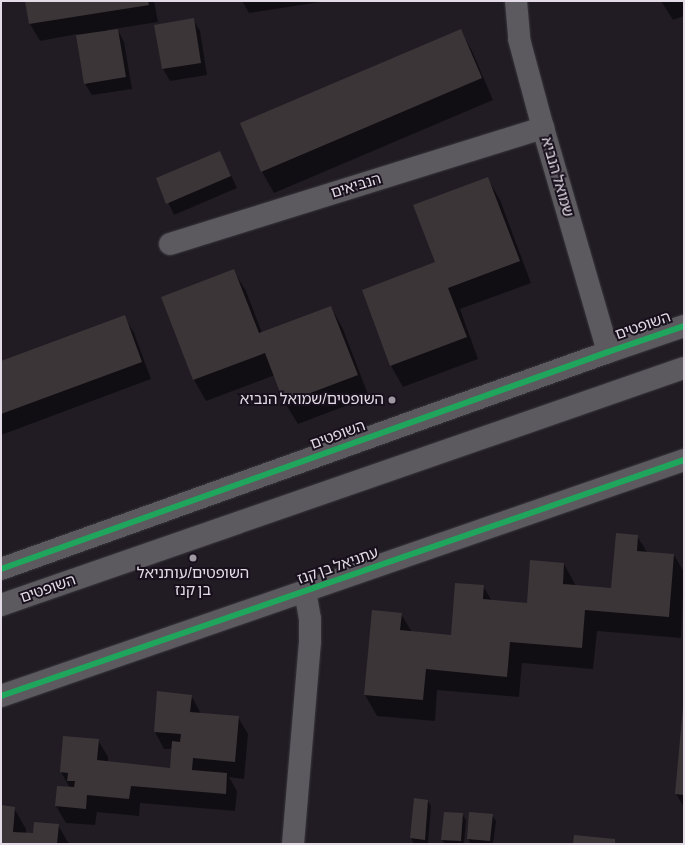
<!DOCTYPE html>
<meta charset="utf-8">
<style>
body{margin:0}
#map{position:relative;width:685px;height:845px;overflow:hidden;background:#211c24;font-family:"Sofia Sans Condensed","Noto Sans Hebrew",sans-serif}
div>[style]{position:absolute}
.shadow>*{inset:0;background:#0007}
.building>*{inset:0;background:#3b3537}
.roads{filter:drop-shadow(0 0 1px #39363b) drop-shadow(0 0 1px #39363b)}
.minor>*{height:22px;margin:-11px;padding:0 11px;transform-origin:11px;border-radius:11px;background:#5c595f}
.cycleway>*{height:6px;margin:-3px;padding:0 3px;transform-origin:3px;border-radius:3px;background:#20a55d}
.dots>*{width:11px;height:11px;translate:-50% -50%;box-sizing:border-box;border:2px solid #19101d;border-radius:50%}
span{translate:-50% -50%;white-space:nowrap;text-align:center;line-height:1.15;-webkit-text-stroke:4px #19101d;paint-order:stroke}
.street-label{font-size:15px;color:#e3dce6}
.poi-label{font-size:15px;color:#e3dce6}
.right{translate:-100% -50%;text-align:right}
.frame{position:absolute;inset:0;border:2px solid #e3dce6;pointer-events:none}
</style>
<div id="map">
<div class="shadow">
<i style="clip-path:polygon(26px 1px,154px 1px,158px 22px,107px 30px,107px 32px,118px 30px,124px 42px,132px 89px,92px 95px,85px 84px,77px 34px,40px 41px,30px 24px)"></i>
<i style="clip-path:polygon(242px 1px,327px 1px,249px 13px)"></i>
<i style="clip-path:polygon(661px 1px,684px 1px,684px 16px,673px 20px)"></i>
<i style="clip-path:polygon(193px 19px,200px 31px,207px 75px,170px 81px,163px 69px,155px 26px)"></i>
<i style="clip-path:polygon(460px 30px,472px 51px,493px 100px,274px 193px,262px 172px,241px 123px)"></i>
<i style="clip-path:polygon(220px 152px,237px 188px,174px 215px,157px 179px)"></i>
<i style="clip-path:polygon(488px 179px,500px 200px,531px 283px,460px 309px,478px 359px,403px 387px,391px 366px,363px 290px,436px 263px)"></i>
<i style="clip-path:polygon(233px 270px,246px 291px,262px 333px,331px 307px,343px 329px,369px 397px,298px 424px,285px 403px,275px 375px,206px 401px,194px 380px,162px 297px)"></i>
<i style="clip-path:polygon(124px 316px,134px 333px,151px 379px,1px 435px,1px 362px)"></i>
<i style="clip-path:polygon(637px 536px,647px 552px,674px 555px,684px 572px,681px 638px,597px 631px,593px 669px,522px 663px,519px 697px,437px 690px,435px 721px,377px 716px,365px 695px,401px 614px,412px 632px,451px 636px,483px 586px,492px 601px,528px 604px,564px 564px,576px 586px,612px 589px)"></i>
<i style="clip-path:polygon(191px 695px,201px 714px,238px 717px,248px 734px,244px 779px,229px 777px,237px 791px,235px 811px,140px 803px,139px 816px,97px 812px,95px 825px,66px 823px,56px 806px,70px 788px,61px 772px,98px 740px,108px 757px,108px 762px,170px 769px,172px 749px,164px 749px,155px 732px)"></i>
<i style="clip-path:polygon(684px 706px,684px 807px,676px 794px)"></i>
<i style="clip-path:polygon(414px 799px,428px 801px,431px 806px,428px 844px,414px 844px,411px 838px)"></i>
<i style="clip-path:polygon(1px 806px,14px 808px,26px 829px,26px 834px,34px 834px,58px 825px,69px 844px,1px 844px)"></i>
<i style="clip-path:polygon(462px 814px,466px 820px,464px 844px,445px 844px,442px 840px)"></i>
<i style="clip-path:polygon(492px 815px,496px 821px,493px 844px,471px 844px,468px 839px)"></i>
</div>
<div class="building">
<i style="clip-path:polygon(25px 1px,148px 1px,149px 5px,29px 24px)"></i>
<i style="clip-path:polygon(194px 18px,201px 63px,162px 69px,154px 25px)"></i>
<i style="clip-path:polygon(118px 29px,126px 77px,84px 84px,76px 35px)"></i>
<i style="clip-path:polygon(461px 29px,482px 78px,261px 172px,240px 123px)"></i>
<i style="clip-path:polygon(220px 151px,231px 176px,166px 204px,156px 178px)"></i>
<i style="clip-path:polygon(488px 177px,520px 261px,448px 288px,467px 337px,390px 366px,362px 290px,435px 262px,413px 205px)"></i>
<i style="clip-path:polygon(234px 269px,259px 333px,331px 306px,358px 375px,284px 403px,265px 353px,193px 380px,161px 297px)"></i>
<i style="clip-path:polygon(125px 315px,142px 362px,1px 414px,1px 361px)"></i>
<i style="clip-path:polygon(616px 533px,638px 535px,637px 551px,674px 554px,669px 617px,585px 610px,582px 648px,510px 642px,507px 677px,426px 669px,423px 700px,364px 695px,372px 610px,402px 613px,400px 630px,451px 635px,455px 583px,484px 585px,483px 599px,527px 603px,530px 560px,564px 563px,563px 584px,611px 588px)"></i>
<i style="clip-path:polygon(157px 691px,192px 695px,190px 712px,239px 716px,235px 762px,193px 758px,192px 770px,227px 773px,226px 794px,131px 786px,129px 799px,87px 795px,86px 809px,55px 806px,57px 786px,74px 787px,75px 781px,67px 781px,68px 773px,60px 772px,63px 736px,99px 739px,97px 760px,170px 768px,172px 741px,180px 742px,181px 734px,154px 732px)"></i>
<i style="clip-path:polygon(683px 707px,684px 707px,684px 795px,675px 794px)"></i>
<i style="clip-path:polygon(414px 798px,428px 800px,425px 840px,410px 838px)"></i>
<i style="clip-path:polygon(1px 805px,15px 807px,13px 832px,33px 833px,34px 822px,59px 824px,57px 844px,1px 844px)"></i>
<i style="clip-path:polygon(444px 812px,463px 813px,461px 841px,441px 840px)"></i>
<i style="clip-path:polygon(469px 812px,493px 814px,490px 841px,467px 839px)"></i>
<i style="clip-path:polygon(574px 835px,615px 839px,615px 844px,573px 844px)"></i>
</div>
<div class="roads">
<div class="minor">
<i style="left:516px;top:1px;width:38px;rotate:85deg"></i>
<i style="left:519px;top:39px;width:92px;rotate:74.9deg"></i>
<i style="left:543px;top:128px;width:233px;rotate:73.8deg"></i>
<i style="left:170px;top:244px;width:391px;rotate:-17.3deg"></i>
<i style="left:1px;top:569px;width:645px;rotate:-19.67deg"></i>
<i style="left:608px;top:352px;width:80px;rotate:-18.9deg"></i>
<i style="left:1px;top:605px;width:723px;rotate:-19.14deg"></i>
<i style="left:1px;top:696px;width:723px;rotate:-19.06deg"></i>
<i style="left:293px;top:844px;width:203px;rotate:-85.2deg"></i>
<i style="left:310px;top:642px;width:23px;rotate:-90deg"></i>
<i style="left:310px;top:619px;width:28px;rotate:-100deg"></i>
</div>
</div>
<div class="cycleway">
<i style="left:1px;top:569px;width:645px;rotate:-19.67deg"></i>
<i style="left:608px;top:352px;width:80px;rotate:-18.9deg"></i>
<i style="left:1px;top:696px;width:723px;rotate:-19.06deg"></i>
</div>
<div class="dots">
<i style="left:392px;top:400px;background:#9f99a2"></i>
<i style="left:193px;top:558px;background:#9f99a2"></i>
</div>
<div class="street-label">
<span style="left:557px;top:177px;rotate:74deg">שמואל הנביא</span>
<span style="left:356px;top:186px;rotate:-17deg">הנביאים</span>
<span style="left:643px;top:326px;rotate:-19deg">השופטים</span>
<span style="left:338px;top:435px;rotate:-20deg">השופטים</span>
<span style="left:338px;top:566px;rotate:-19deg">עתניאל בן קנז</span>
<span style="left:48px;top:589px;rotate:-19deg">השופטים</span>
</div>
<div class="poi-label">
<span class="right" style="left:384px;top:400px">השופטים/שמואל הנביא</span>
<span style="left:193px;top:582px">השופטים/עותניאל<br>בן קנז</span>
</div>
<div class="frame"></div>
</div>
